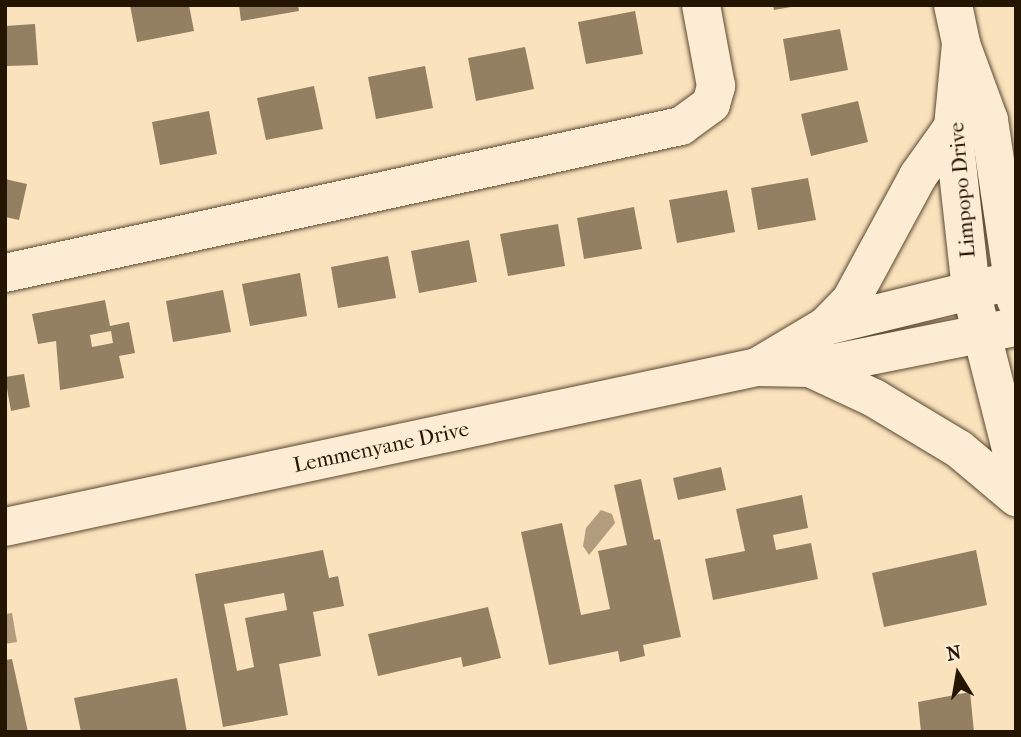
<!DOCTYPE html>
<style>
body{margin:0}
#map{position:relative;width:1021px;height:737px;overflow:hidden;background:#fae2bc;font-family:"IM FELL French Canon",serif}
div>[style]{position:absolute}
.water>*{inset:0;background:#b19c7d}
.building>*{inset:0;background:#938063}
.roads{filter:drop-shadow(0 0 2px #5a4831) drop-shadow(0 0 2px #5a4831)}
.minor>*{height:38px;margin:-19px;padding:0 19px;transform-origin:19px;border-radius:19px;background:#fcecd3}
span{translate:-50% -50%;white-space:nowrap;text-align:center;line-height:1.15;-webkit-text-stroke:5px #fcecd3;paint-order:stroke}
.street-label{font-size:21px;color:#241503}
.frame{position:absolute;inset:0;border:7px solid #241503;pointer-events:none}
.north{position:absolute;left:923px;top:639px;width:70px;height:70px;-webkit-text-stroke:5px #fcecd3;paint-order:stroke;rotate:349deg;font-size:19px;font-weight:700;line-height:28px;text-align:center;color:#241503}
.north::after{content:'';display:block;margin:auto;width:24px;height:32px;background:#241503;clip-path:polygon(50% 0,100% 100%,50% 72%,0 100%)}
</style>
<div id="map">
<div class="water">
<i style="clip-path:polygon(601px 510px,612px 514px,615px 523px,589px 555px,583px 546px,586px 528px)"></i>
<i style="clip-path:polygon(12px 613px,17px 642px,5px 644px,5px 614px)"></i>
</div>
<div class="building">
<i style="clip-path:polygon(130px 5px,189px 5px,194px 31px,137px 42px)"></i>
<i style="clip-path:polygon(239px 5px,298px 5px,299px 11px,241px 21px)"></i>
<i style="clip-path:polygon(773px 5px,791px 5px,791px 7px,774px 10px)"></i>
<i style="clip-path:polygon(635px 11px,643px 54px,586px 64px,578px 22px)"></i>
<i style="clip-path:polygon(35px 24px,38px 65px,7px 66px,5px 26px)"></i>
<i style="clip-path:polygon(840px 29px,848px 70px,790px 81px,783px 39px)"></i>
<i style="clip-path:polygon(525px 47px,534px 89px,476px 101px,468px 58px)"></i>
<i style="clip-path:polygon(425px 66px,433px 108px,376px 119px,368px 77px)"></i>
<i style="clip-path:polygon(314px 86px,323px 129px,266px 140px,257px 98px)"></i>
<i style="clip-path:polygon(858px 101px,868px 142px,811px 156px,801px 114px)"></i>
<i style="clip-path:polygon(209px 111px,217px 154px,160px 165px,152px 122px)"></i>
<i style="clip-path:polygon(808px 178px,816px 220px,758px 230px,751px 188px)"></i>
<i style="clip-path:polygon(5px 179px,27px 184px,19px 220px,5px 217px)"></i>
<i style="clip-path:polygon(727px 190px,735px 232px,677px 243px,669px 200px)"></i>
<i style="clip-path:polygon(634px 207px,642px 249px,584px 259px,577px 218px)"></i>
<i style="clip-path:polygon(558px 224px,565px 266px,508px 276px,500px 234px)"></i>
<i style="clip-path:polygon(469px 240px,477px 282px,419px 293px,411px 251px)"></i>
<i style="clip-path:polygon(388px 256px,396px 298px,338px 308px,331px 267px)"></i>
<i style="clip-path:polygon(300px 273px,307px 316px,250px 326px,242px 284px)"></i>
<i style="clip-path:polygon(223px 290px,231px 332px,173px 342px,166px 301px)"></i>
<i style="clip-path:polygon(evenodd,105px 300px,110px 326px,129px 322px,135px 353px,119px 356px,124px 378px,60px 390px,56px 341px,38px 344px,32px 314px,105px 300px,111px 331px,113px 343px,92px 347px,90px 335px,111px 331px)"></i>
<i style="clip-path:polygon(24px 374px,30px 407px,11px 411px,5px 377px)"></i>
<i style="clip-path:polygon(721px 467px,726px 490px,678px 500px,673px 478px)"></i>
<i style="clip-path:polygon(641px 479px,654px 540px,660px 539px,681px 637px,643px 645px,645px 656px,620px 662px,618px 651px,549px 665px,521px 532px,562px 523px,581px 615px,610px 609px,598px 551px,627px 545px,614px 485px)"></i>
<i style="clip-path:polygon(802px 495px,808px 528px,773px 535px,776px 550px,811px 543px,818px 579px,713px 600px,705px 559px,745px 551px,736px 509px)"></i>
<i style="clip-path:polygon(evenodd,323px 550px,329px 578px,338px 576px,344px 606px,313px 612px,321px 656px,279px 664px,288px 715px,223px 727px,195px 574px,323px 550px,284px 593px,287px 610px,245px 618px,254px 667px,237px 671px,224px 604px,284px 593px)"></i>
<i style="clip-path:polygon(976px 550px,987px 605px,884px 627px,872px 573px)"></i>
<i style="clip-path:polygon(488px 607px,501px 658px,463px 667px,461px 657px,378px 676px,368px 634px)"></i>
<i style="clip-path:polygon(12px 659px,28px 732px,5px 732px,5px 660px)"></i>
<i style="clip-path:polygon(177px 678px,187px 732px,81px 732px,74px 698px)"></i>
<i style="clip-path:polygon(970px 692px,974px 732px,921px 732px,918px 702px)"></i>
</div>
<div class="roads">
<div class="minor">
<i style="left:953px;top:5px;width:40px;rotate:78deg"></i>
<i style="left:961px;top:44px;width:81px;rotate:69.8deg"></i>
<i style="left:989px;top:120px;width:182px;rotate:81.5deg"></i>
<i style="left:961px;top:44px;width:83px;rotate:95.5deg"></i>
<i style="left:953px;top:127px;width:165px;rotate:83.7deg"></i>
<i style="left:971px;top:291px;width:184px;rotate:75.8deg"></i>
<i style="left:5px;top:273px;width:692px;rotate:-12.27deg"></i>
<i style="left:681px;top:126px;width:37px;rotate:-36deg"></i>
<i style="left:711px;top:104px;width:19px;rotate:-74deg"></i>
<i style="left:716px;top:86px;width:82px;rotate:-100.5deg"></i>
<i style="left:826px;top:326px;width:36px;rotate:-46deg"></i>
<i style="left:851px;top:300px;width:141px;rotate:-61.6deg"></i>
<i style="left:918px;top:176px;width:60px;rotate:-54.5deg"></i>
<i style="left:757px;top:367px;width:80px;rotate:-30.7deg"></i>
<i style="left:826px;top:326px;width:173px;rotate:-13.7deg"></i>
<i style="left:810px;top:368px;width:71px;rotate:25.1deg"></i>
<i style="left:874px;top:398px;width:99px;rotate:31deg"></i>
<i style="left:959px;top:449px;width:75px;rotate:40.1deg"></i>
<i style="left:5px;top:527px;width:769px;rotate:-12.01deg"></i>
<i style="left:757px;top:367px;width:53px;rotate:1.1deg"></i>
<i style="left:810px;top:368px;width:210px;rotate:-11.3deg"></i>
</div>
</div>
<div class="street-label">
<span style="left:962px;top:190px;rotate:-95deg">Limpopo Drive</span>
<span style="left:381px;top:447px;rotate:-12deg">Lemmenyane Drive</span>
</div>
<div class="frame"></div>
<div class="north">N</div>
</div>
